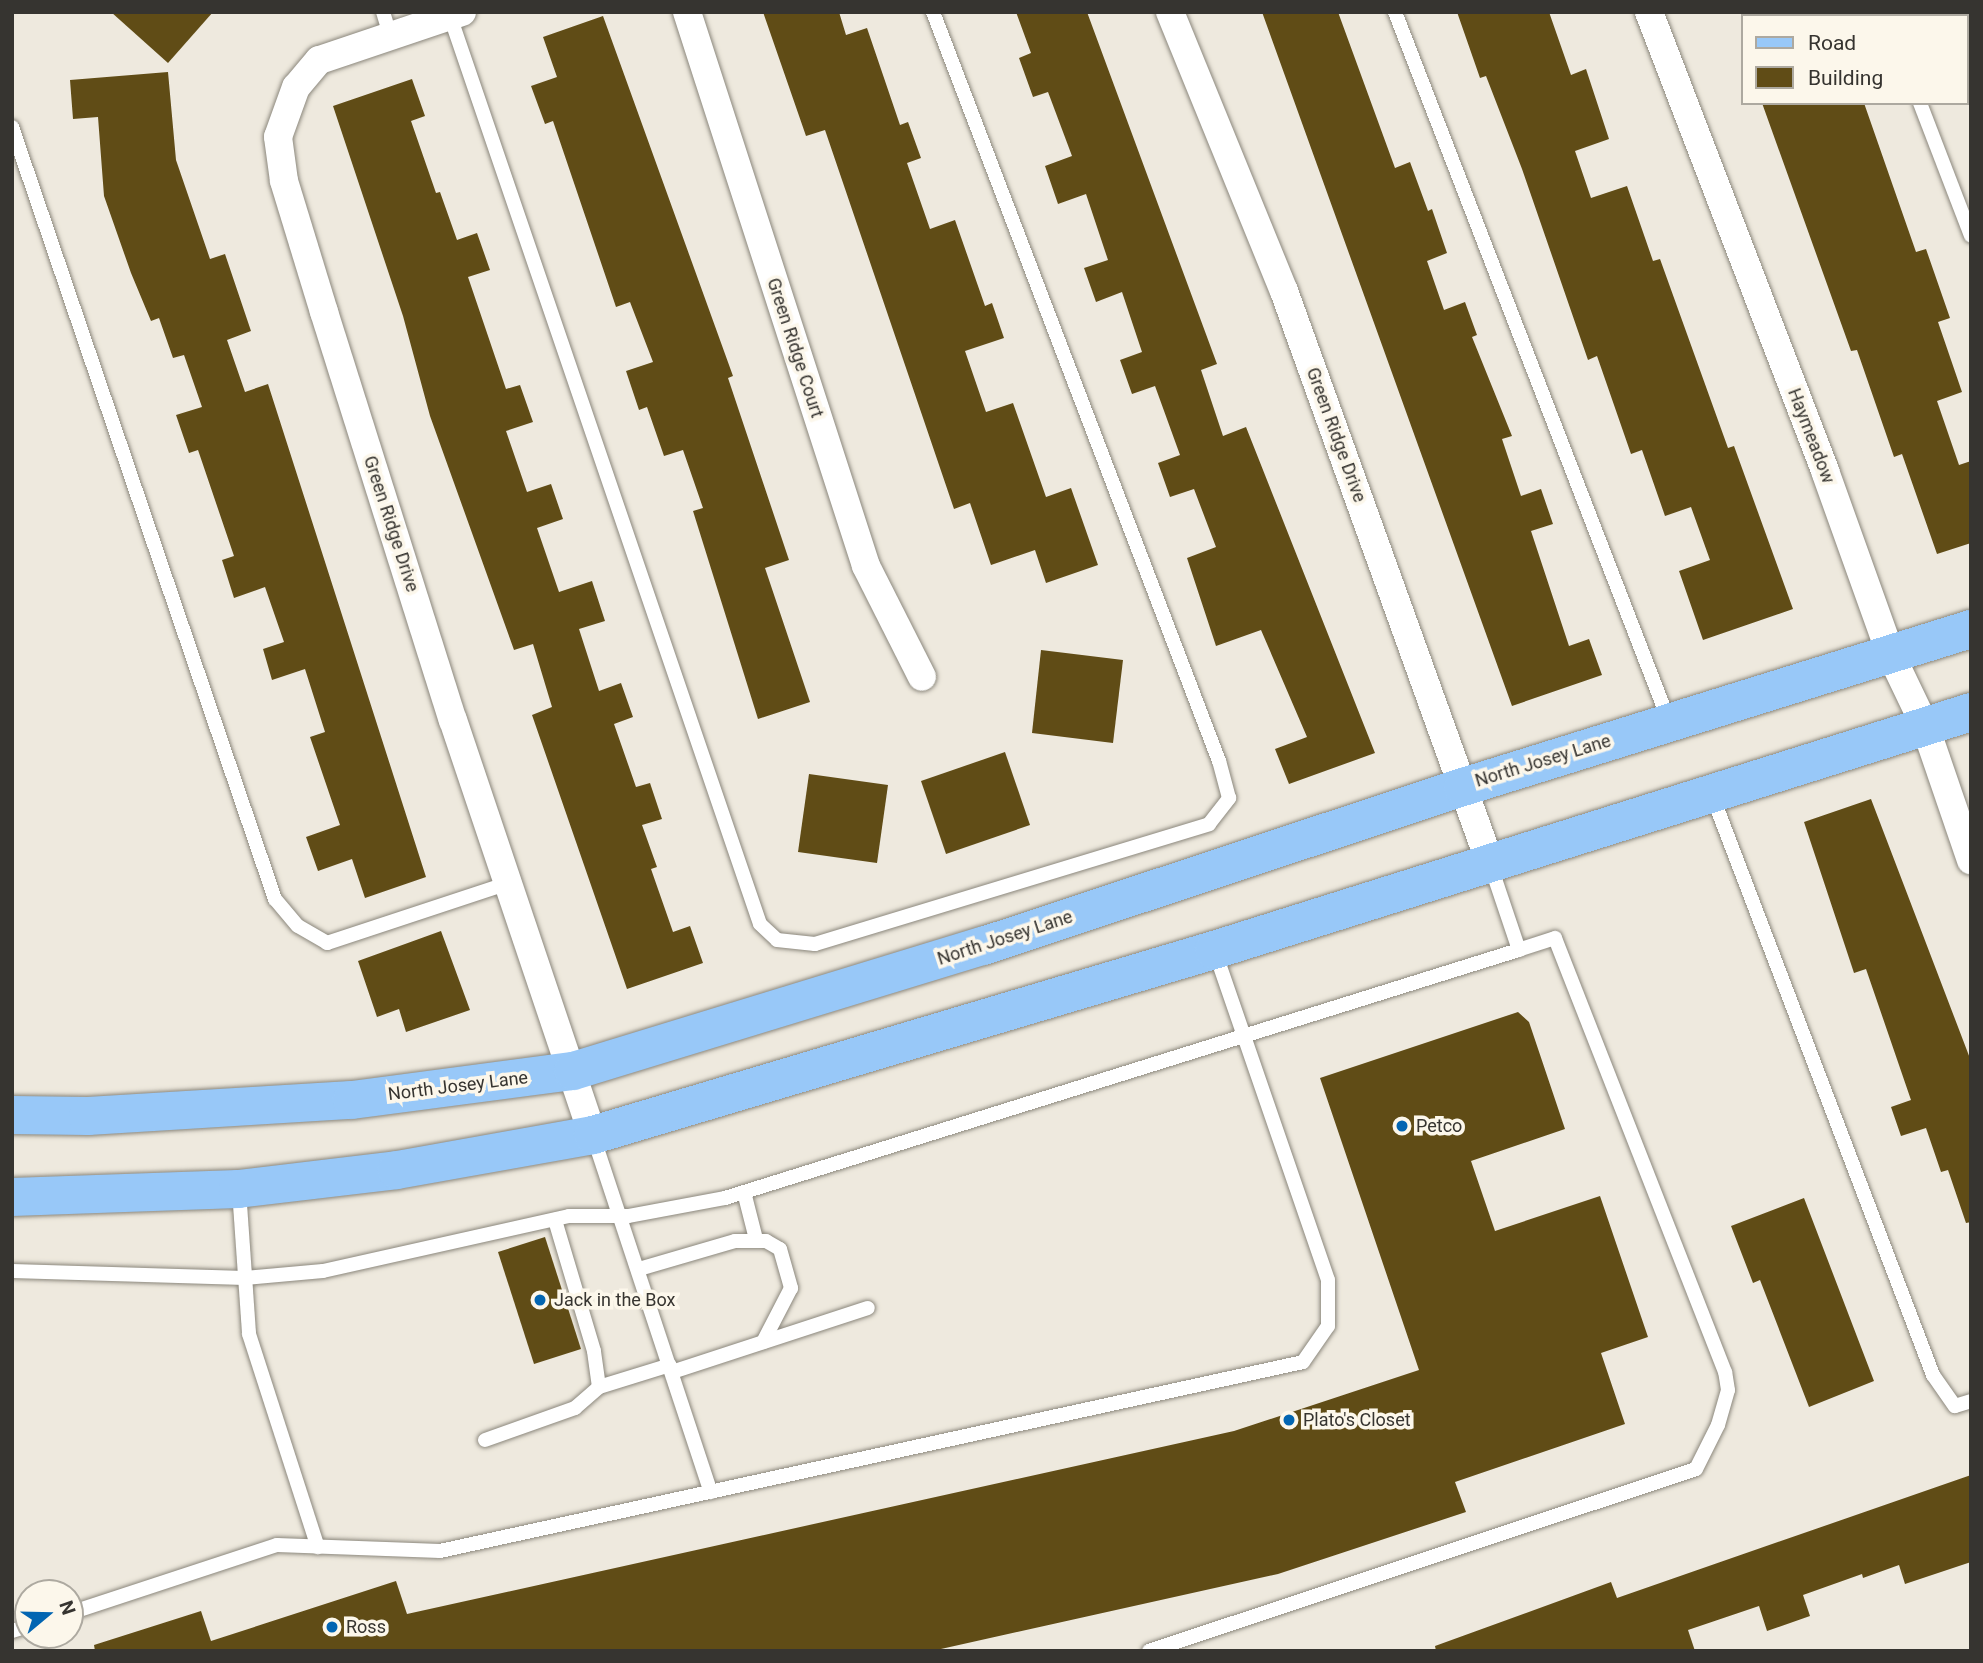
<!DOCTYPE html>
<style>
body{margin:0}
#map{position:relative;width:1983px;height:1663px;overflow:hidden;background:#eee9de;font-family:Roboto,sans-serif}
div>[style]{position:absolute}
.building>*{inset:0;background:#604c16}
.roads{filter:drop-shadow(0 0 2px #8b877c) drop-shadow(0 0 2px #8b877c)}
.lane>*{height:14px;margin:-7px;padding:0 7px;transform-origin:7px;border-radius:7px;background:#fff}
.street>*{height:28px;margin:-14px;padding:0 14px;transform-origin:14px;border-radius:14px;background:#fff}
.primary>*{height:38px;margin:-19px;padding:0 19px;transform-origin:19px;border-radius:19px;background:#98c8f8}
.dots>*{width:19px;height:19px;translate:-50% -50%;box-sizing:border-box;border:4px solid #fcf7eb;border-radius:50%}
span{translate:-50% -50%;white-space:nowrap;text-align:center;line-height:1.15;-webkit-text-stroke:7px #fcf7eb;paint-order:stroke}
.street-label{font-size:18px;color:#363430}
.poi-label{font-size:18px;color:#363430}
.left{translate:0 -50%;text-align:left}
.frame{position:absolute;inset:0;border:14px solid #363430;pointer-events:none}
.legend{position:absolute;left:1741px;top:14px;width:228px;height:91px;box-sizing:border-box;background:#fcf7eb;border:2px solid #ada9a0;margin:0;padding:9px 12px;list-style:none;font-size:21px;color:#363430}
.legend li{display:flex;align-items:center;gap:14px;height:35px}
.legend b{width:35px;border:2px solid #ada9a0}
.north{position:absolute;left:14px;top:1579px;width:70px;height:70px;box-sizing:border-box;background:#fcf7eb;border:2px solid #ada9a0;border-radius:50%;rotate:71deg;font-size:19px;font-weight:700;line-height:28px;text-align:center;color:#363430}
.north::after{content:'';display:block;margin:auto;width:24px;height:32px;background:#0265b2;clip-path:polygon(50% 0,100% 100%,50% 72%,0 100%)}
</style>
<div id="map">
<div class="building">
<i style="clip-path:polygon(111px 12px,213px 12px,168px 63px)"></i>
<i style="clip-path:polygon(763px 12px,839px 12px,846px 35px,867px 28px,900px 125px,908px 122px,921px 158px,907px 163px,930px 229px,955px 220px,985px 306px,992px 303px,1004px 338px,965px 351px,986px 412px,1013px 403px,1046px 497px,1071px 488px,1098px 565px,1046px 583px,1035px 550px,991px 565px,970px 503px,954px 509px,825px 130px,806px 136px)"></i>
<i style="clip-path:polygon(1016px 12px,1087px 12px,1217px 364px,1201px 370px,1223px 436px,1246px 427px,1375px 753px,1289px 784px,1275px 749px,1307px 737px,1261px 630px,1216px 646px,1187px 558px,1216px 547px,1194px 489px,1170px 497px,1158px 463px,1180px 455px,1155px 386px,1132px 394px,1120px 360px,1142px 352px,1122px 292px,1096px 302px,1084px 268px,1108px 260px,1086px 194px,1058px 204px,1045px 166px,1072px 156px,1048px 92px,1033px 97px,1019px 58px,1031px 53px)"></i>
<i style="clip-path:polygon(1262px 12px,1338px 12px,1395px 168px,1410px 162px,1428px 211px,1432px 209px,1447px 253px,1427px 261px,1444px 310px,1465px 302px,1477px 335px,1472px 337px,1512px 436px,1502px 439px,1521px 496px,1541px 489px,1553px 524px,1531px 531px,1569px 646px,1589px 639px,1602px 675px,1512px 706px)"></i>
<i style="clip-path:polygon(1457px 12px,1549px 12px,1571px 75px,1586px 69px,1609px 139px,1575px 151px,1591px 198px,1627px 186px,1653px 261px,1660px 259px,1728px 448px,1734px 446px,1793px 609px,1703px 640px,1679px 571px,1710px 560px,1691px 507px,1665px 516px,1642px 450px,1631px 454px,1597px 356px,1588px 360px,1522px 169px,1486px 76px,1480px 78px)"></i>
<i style="clip-path:polygon(603px 16px,733px 376px,728px 378px,789px 560px,765px 568px,810px 702px,758px 719px,693px 511px,703px 508px,683px 450px,664px 456px,647px 407px,639px 410px,626px 371px,653px 362px,630px 302px,616px 307px,553px 121px,545px 124px,531px 86px,557px 77px,543px 37px)"></i>
<i style="clip-path:polygon(168px 72px,176px 160px,210px 259px,225px 254px,251px 331px,227px 340px,245px 392px,268px 384px,426px 877px,365px 898px,352px 859px,318px 871px,306px 837px,340px 825px,310px 737px,325px 732px,305px 669px,272px 680px,263px 649px,284px 642px,265px 587px,234px 598px,222px 560px,234px 556px,198px 450px,189px 453px,176px 415px,202px 407px,184px 355px,173px 358px,159px 318px,151px 321px,131px 273px,104px 196px,98px 117px,73px 119px,70px 80px)"></i>
<i style="clip-path:polygon(412px 79px,425px 116px,411px 121px,436px 193px,440px 192px,457px 240px,477px 233px,490px 270px,468px 277px,506px 389px,520px 385px,533px 422px,506px 431px,527px 492px,551px 484px,563px 519px,537px 528px,559px 592px,592px 581px,605px 621px,579px 629px,599px 691px,621px 683px,633px 717px,614px 724px,636px 787px,650px 783px,662px 819px,642px 825px,657px 867px,651px 869px,673px 932px,690px 926px,703px 963px,627px 989px,532px 715px,552px 707px,533px 644px,514px 650px,430px 416px,403px 316px,333px 106px)"></i>
<i style="clip-path:polygon(1762px 103px,1864px 103px,1916px 252px,1926px 249px,1950px 318px,1938px 322px,1962px 392px,1937px 401px,1959px 465px,1971px 461px,1971px 543px,1937px 554px,1902px 454px,1894px 457px,1857px 350px,1851px 351px)"></i>
<i style="clip-path:polygon(1041px 650px,1123px 660px,1113px 743px,1032px 733px)"></i>
<i style="clip-path:polygon(1005px 752px,1030px 825px,946px 854px,921px 781px)"></i>
<i style="clip-path:polygon(809px 774px,888px 785px,877px 863px,798px 852px)"></i>
<i style="clip-path:polygon(1871px 799px,1971px 1061px,1971px 1222px,1966px 1223px,1948px 1170px,1941px 1172px,1926px 1128px,1901px 1136px,1891px 1107px,1911px 1100px,1866px 969px,1854px 973px,1804px 822px)"></i>
<i style="clip-path:polygon(441px 931px,470px 1010px,406px 1032px,399px 1009px,377px 1017px,358px 961px)"></i>
<i style="clip-path:polygon(1518px 1012px,1529px 1022px,1565px 1129px,1471px 1161px,1495px 1231px,1600px 1196px,1648px 1337px,1601px 1353px,1625px 1424px,1455px 1482px,1466px 1512px,1278px 1574px,932px 1651px,95px 1651px,94px 1645px,201px 1611px,211px 1641px,396px 1581px,407px 1614px,1234px 1431px,1419px 1370px,1320px 1078px)"></i>
<i style="clip-path:polygon(1804px 1198px,1874px 1381px,1809px 1407px,1760px 1280px,1753px 1283px,1731px 1226px)"></i>
<i style="clip-path:polygon(545px 1237px,581px 1349px,534px 1364px,498px 1252px)"></i>
<i style="clip-path:polygon(1971px 1475px,1971px 1562px,1905px 1584px,1899px 1565px,1863px 1578px,1862px 1574px,1803px 1595px,1810px 1616px,1767px 1631px,1759px 1606px,1688px 1630px,1695px 1651px,1436px 1651px,1435px 1646px,1611px 1582px,1617px 1598px)"></i>
</div>
<div class="roads">
<div class="lane">
<i style="left:383px;top:12px;width:24px;rotate:73deg"></i>
<i style="left:1395px;top:12px;width:760px;rotate:68.87deg"></i>
<i style="left:1885px;top:12px;width:4px;rotate:76deg"></i>
<i style="left:450px;top:16px;width:959px;rotate:71.15deg"></i>
<i style="left:760px;top:924px;width:23px;rotate:43deg"></i>
<i style="left:777px;top:940px;width:38px;rotate:6deg"></i>
<i style="left:815px;top:944px;width:412px;rotate:-16.9deg"></i>
<i style="left:1209px;top:824px;width:33px;rotate:-52deg"></i>
<i style="left:1229px;top:798px;width:38px;rotate:-105deg"></i>
<i style="left:1219px;top:761px;width:802px;rotate:-110.9deg"></i>
<i style="left:1920px;top:103px;width:142px;rotate:69deg"></i>
<i style="left:12px;top:127px;width:816px;rotate:71.19deg"></i>
<i style="left:275px;top:899px;width:35px;rotate:50deg"></i>
<i style="left:298px;top:926px;width:34px;rotate:30deg"></i>
<i style="left:327px;top:943px;width:191px;rotate:-18.3deg"></i>
<i style="left:1712px;top:795px;width:621px;rotate:69.14deg"></i>
<i style="left:1933px;top:1375px;width:38px;rotate:55deg"></i>
<i style="left:1955px;top:1406px;width:17px;rotate:-17deg"></i>
<i style="left:593px;top:1136px;width:375px;rotate:71.7deg"></i>
<i style="left:239px;top:1190px;width:144px;rotate:86deg"></i>
<i style="left:249px;top:1334px;width:224px;rotate:72.1deg"></i>
<i style="left:744px;top:1192px;width:49px;rotate:75.7deg"></i>
<i style="left:639px;top:1269px;width:100px;rotate:-16.3deg"></i>
<i style="left:735px;top:1241px;width:31px"></i>
<i style="left:766px;top:1241px;width:16px;rotate:30deg"></i>
<i style="left:780px;top:1249px;width:41px;rotate:74.2deg"></i>
<i style="left:791px;top:1288px;width:61px;rotate:117.4deg"></i>
<i style="left:12px;top:1271px;width:233px;rotate:1.7deg"></i>
<i style="left:245px;top:1278px;width:78px;rotate:-5.1deg"></i>
<i style="left:323px;top:1271px;width:252px;rotate:-12.6deg"></i>
<i style="left:569px;top:1216px;width:59px"></i>
<i style="left:628px;top:1216px;width:99px;rotate:-10.5deg"></i>
<i style="left:725px;top:1198px;width:832px;rotate:-17.35deg"></i>
<i style="left:1519px;top:950px;width:91px;rotate:-108.6deg"></i>
<i style="left:672px;top:1372px;width:206px;rotate:-18.1deg"></i>
<i style="left:599px;top:1387px;width:74px;rotate:-17.2deg"></i>
<i style="left:485px;top:1440px;width:96px;rotate:-19.6deg"></i>
<i style="left:575px;top:1408px;width:32px;rotate:-41deg"></i>
<i style="left:599px;top:1387px;width:36px;rotate:-98deg"></i>
<i style="left:594px;top:1351px;width:137px;rotate:-106.6deg"></i>
<i style="left:70px;top:1613px;width:218px;rotate:-18.2deg"></i>
<i style="left:277px;top:1545px;width:163px;rotate:2.1deg"></i>
<i style="left:440px;top:1551px;width:883px;rotate:-12.35deg"></i>
<i style="left:1303px;top:1362px;width:44px;rotate:-55.2deg"></i>
<i style="left:1328px;top:1326px;width:46px;rotate:-90deg"></i>
<i style="left:1328px;top:1280px;width:348px;rotate:-109deg"></i>
<i style="left:12px;top:1631px;width:17px;rotate:-17deg"></i>
<i style="left:1149px;top:1651px;width:576px;rotate:-18.4deg"></i>
<i style="left:1696px;top:1469px;width:49px;rotate:-63.4deg"></i>
<i style="left:1718px;top:1425px;width:36px;rotate:-74deg"></i>
<i style="left:1728px;top:1390px;width:18px;rotate:-99deg"></i>
<i style="left:1725px;top:1372px;width:466px;rotate:-111.4deg"></i>
<i style="left:1555px;top:938px;width:38px;rotate:162deg"></i>
</div>
<div class="street">
<i style="left:462px;top:12px;width:151px;rotate:161.4deg"></i>
<i style="left:319px;top:60px;width:35px;rotate:130deg"></i>
<i style="left:296px;top:87px;width:53px;rotate:109.8deg"></i>
<i style="left:278px;top:137px;width:44px;rotate:82.2deg"></i>
<i style="left:284px;top:181px;width:137px;rotate:73deg"></i>
<i style="left:324px;top:312px;width:428px;rotate:72.5deg"></i>
<i style="left:453px;top:720px;width:438px;rotate:71.4deg"></i>
<i style="left:687px;top:12px;width:582px;rotate:72.09deg"></i>
<i style="left:866px;top:566px;width:124px;rotate:63.2deg"></i>
<i style="left:1170px;top:12px;width:301px;rotate:67.8deg"></i>
<i style="left:1284px;top:291px;width:608px;rotate:70.19deg"></i>
<i style="left:1649px;top:12px;width:492px;rotate:69deg"></i>
<i style="left:1825px;top:471px;width:193px;rotate:70.3deg"></i>
<i style="left:1890px;top:653px;width:81px;rotate:64.4deg"></i>
<i style="left:1925px;top:726px;width:142px;rotate:71.1deg"></i>
</div>
<div class="primary">
<i style="left:12px;top:1115px;width:76px;rotate:0.8deg"></i>
<i style="left:88px;top:1116px;width:264px;rotate:-3.5deg"></i>
<i style="left:352px;top:1100px;width:223px;rotate:-7.5deg"></i>
<i style="left:573px;top:1071px;width:429px;rotate:-17deg"></i>
<i style="left:983px;top:946px;width:506px;rotate:-18.33deg"></i>
<i style="left:1463px;top:787px;width:532px;rotate:-17.28deg"></i>
<i style="left:12px;top:1197px;width:226px;rotate:-2deg"></i>
<i style="left:238px;top:1189px;width:160px;rotate:-6.8deg"></i>
<i style="left:397px;top:1170px;width:199px;rotate:-10.1deg"></i>
<i style="left:593px;top:1135px;width:648px;rotate:-16.59deg"></i>
<i style="left:1214px;top:950px;width:794px;rotate:-17.45deg"></i>
</div>
</div>
<div class="dots">
<i style="left:1402px;top:1126px;background:#0265b2"></i>
<i style="left:540px;top:1300px;background:#0265b2"></i>
<i style="left:1289px;top:1420px;background:#0265b2"></i>
<i style="left:332px;top:1627px;background:#0265b2"></i>
</div>
<div class="street-label">
<span style="left:795px;top:348px;rotate:72deg">Green Ridge Court</span>
<span style="left:1336px;top:435px;rotate:70deg">Green Ridge Drive</span>
<span style="left:1811px;top:436px;rotate:69deg">Haymeadow</span>
<span style="left:391px;top:524px;rotate:72deg">Green Ridge Drive</span>
<span style="left:1543px;top:761px;rotate:-17deg">North Josey Lane</span>
<span style="left:1005px;top:938px;rotate:-18deg">North Josey Lane</span>
<span style="left:458px;top:1086px;rotate:-7deg">North Josey Lane</span>
</div>
<div class="poi-label">
<span class="left" style="left:1416px;top:1126px">Petco</span>
<span class="left" style="left:554px;top:1300px">Jack in the Box</span>
<span class="left" style="left:1303px;top:1420px">Plato's Closet</span>
<span class="left" style="left:346px;top:1627px">Ross</span>
</div>
<div class="frame"></div>
<ul class="legend">
<li><b style="height:9px;background:#98c8f8"></b>Road</li>
<li><b style="height:19px;background:#604c16"></b>Building</li>
</ul>
<div class="north">N</div>
</div>
